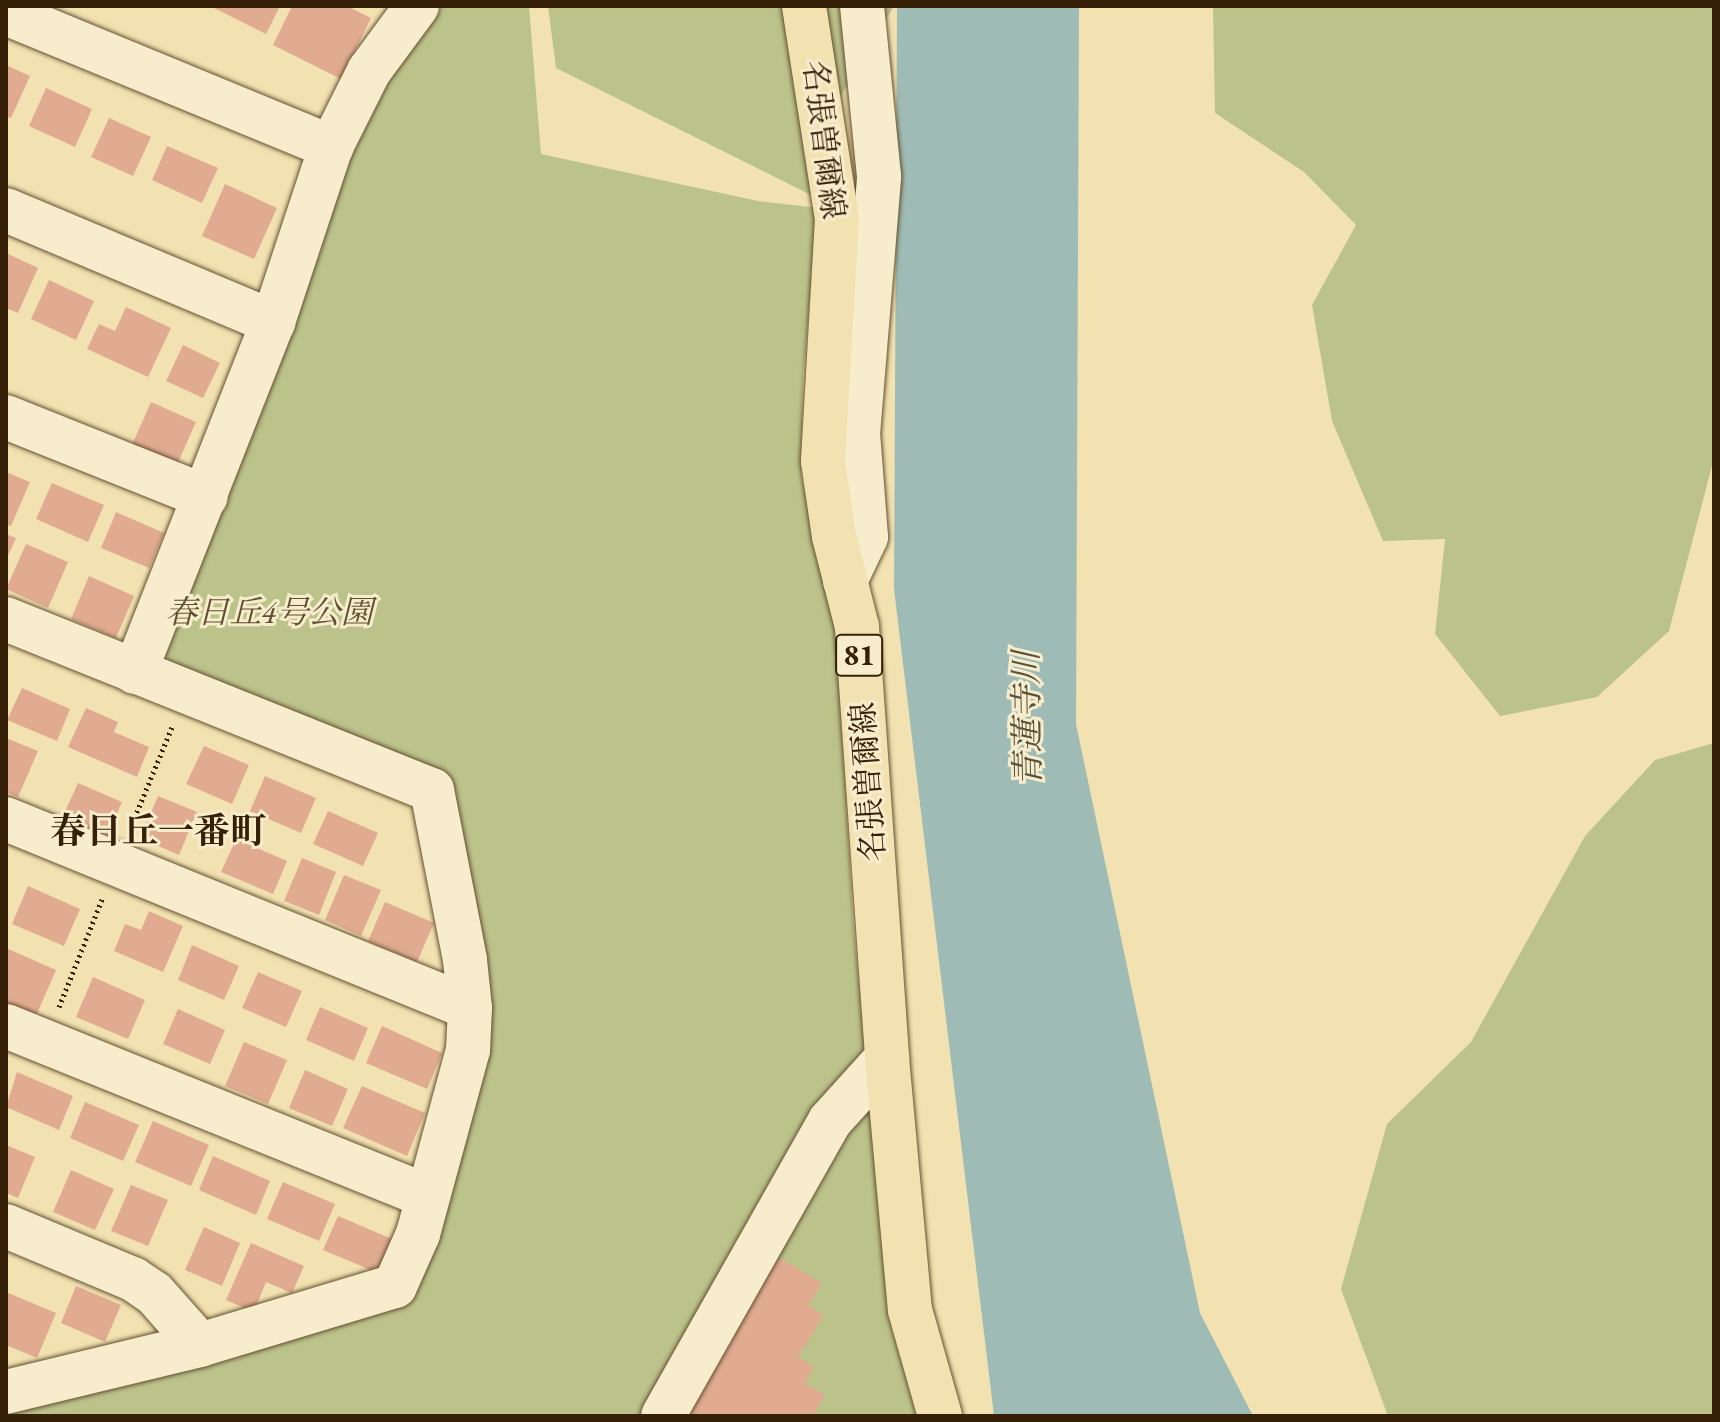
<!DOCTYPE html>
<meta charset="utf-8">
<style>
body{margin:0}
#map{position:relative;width:1720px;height:1422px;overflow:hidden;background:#f2e2b1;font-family:"EB Garamond","Noto Serif JP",serif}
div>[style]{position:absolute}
.green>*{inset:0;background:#bbc38b}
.water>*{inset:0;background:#9ebcb5}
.building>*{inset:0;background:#e1ab91}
.path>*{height:5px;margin-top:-2.5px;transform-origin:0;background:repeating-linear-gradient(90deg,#362007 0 2px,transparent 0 6px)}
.roads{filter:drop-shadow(0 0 2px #655032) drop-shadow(0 0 2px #655032)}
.minor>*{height:44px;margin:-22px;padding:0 22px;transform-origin:22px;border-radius:22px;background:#f7eccc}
.major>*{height:44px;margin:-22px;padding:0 22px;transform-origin:22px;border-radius:22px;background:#f2e2b1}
span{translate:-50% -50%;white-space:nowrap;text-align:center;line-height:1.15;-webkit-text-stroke:6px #f7eccc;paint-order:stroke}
.shield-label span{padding:2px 6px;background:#f7eccc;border:2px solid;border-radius:6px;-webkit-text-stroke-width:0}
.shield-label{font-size:30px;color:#362007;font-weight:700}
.street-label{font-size:32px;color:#362007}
.park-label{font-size:32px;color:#5e512f;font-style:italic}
.water-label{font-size:34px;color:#554f3b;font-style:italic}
.quarter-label{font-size:36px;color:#362007;font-weight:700}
.frame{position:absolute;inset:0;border:8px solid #362007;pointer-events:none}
</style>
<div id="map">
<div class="green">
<i style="clip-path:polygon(443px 6px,529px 6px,541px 154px,758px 201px,818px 208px,803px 376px,801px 476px,836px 630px,853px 923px,891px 1327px,917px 1416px,6px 1416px,6px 1407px,412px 1299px,483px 1048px,450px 785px,174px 668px,161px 647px,346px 164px,373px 103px)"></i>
<i style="clip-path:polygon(548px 6px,894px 6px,830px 114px,811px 195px,556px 68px)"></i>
<i style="clip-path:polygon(1213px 6px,1714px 6px,1714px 458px,1669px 631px,1597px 697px,1500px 716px,1435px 634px,1445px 539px,1383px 541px,1332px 421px,1312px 305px,1356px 225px,1304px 172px,1215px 113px)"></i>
<i style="clip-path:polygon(1714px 743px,1714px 1416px,1388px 1416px,1341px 1289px,1387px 1124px,1471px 1042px,1585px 836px,1655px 760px)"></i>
</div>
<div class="water">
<i style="clip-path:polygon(897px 6px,1079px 6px,1076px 724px,1200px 1313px,1253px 1416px,994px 1416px,894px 589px)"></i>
</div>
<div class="building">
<i style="clip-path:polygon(210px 6px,280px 6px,266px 34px)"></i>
<i style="clip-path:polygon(292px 6px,347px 6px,371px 18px,341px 79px,273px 45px)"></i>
<i style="clip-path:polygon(6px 65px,30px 76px,11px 118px,6px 116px)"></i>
<i style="clip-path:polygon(46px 88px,92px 109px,75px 147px,29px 126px)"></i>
<i style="clip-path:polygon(109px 118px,151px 137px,133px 176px,91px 157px)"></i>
<i style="clip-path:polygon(167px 146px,218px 168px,202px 203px,152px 180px)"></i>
<i style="clip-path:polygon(225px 184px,277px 208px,254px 259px,202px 236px)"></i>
<i style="clip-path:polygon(6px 253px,38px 268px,18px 313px,6px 308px)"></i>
<i style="clip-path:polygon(49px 280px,94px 301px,76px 340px,31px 319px)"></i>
<i style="clip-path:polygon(126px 307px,171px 328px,148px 377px,87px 349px,99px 324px,115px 331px)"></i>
<i style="clip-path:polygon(183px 345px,220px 363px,203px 398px,166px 381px)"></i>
<i style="clip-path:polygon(151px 402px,196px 422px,176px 467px,131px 447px)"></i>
<i style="clip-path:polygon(6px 472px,30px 482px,11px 526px,6px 524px)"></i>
<i style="clip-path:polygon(52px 483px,104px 505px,88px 542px,36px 519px)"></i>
<i style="clip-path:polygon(116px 512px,164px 533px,149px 568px,101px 548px)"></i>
<i style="clip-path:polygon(6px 534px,16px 538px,6px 560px)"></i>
<i style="clip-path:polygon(26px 544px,68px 562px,48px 608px,6px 589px)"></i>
<i style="clip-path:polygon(89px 576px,134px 596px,116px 638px,71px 619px)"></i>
<i style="clip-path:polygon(22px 688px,70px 709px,57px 741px,7px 720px)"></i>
<i style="clip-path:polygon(86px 708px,118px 722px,114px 732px,149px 747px,137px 777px,68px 747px)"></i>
<i style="clip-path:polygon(6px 738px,38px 751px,18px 797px,6px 792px)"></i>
<i style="clip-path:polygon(204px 746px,249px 765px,232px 804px,186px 784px)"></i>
<i style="clip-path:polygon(265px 776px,316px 798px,301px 833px,250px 811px)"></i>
<i style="clip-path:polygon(78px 783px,122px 802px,108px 835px,63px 816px)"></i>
<i style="clip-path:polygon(158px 796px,197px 812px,179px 855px,140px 838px)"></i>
<i style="clip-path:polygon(328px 811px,378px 833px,363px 866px,313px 844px)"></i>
<i style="clip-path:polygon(236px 839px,287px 861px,273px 894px,221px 872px)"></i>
<i style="clip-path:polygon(302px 858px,336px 872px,319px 915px,284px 901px)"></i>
<i style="clip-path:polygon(344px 875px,381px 890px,361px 936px,325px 920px)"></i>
<i style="clip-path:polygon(28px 886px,80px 909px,64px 946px,12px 924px)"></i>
<i style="clip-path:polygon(385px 902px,434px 923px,417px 962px,368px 941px)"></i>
<i style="clip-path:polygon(149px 911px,183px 926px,163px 972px,114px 951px,125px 924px,141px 930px)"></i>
<i style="clip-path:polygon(192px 945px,239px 966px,224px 1000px,178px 980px)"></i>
<i style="clip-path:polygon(6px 948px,56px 970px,36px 1016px,6px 1003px)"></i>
<i style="clip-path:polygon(258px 972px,302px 991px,286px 1027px,242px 1008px)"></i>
<i style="clip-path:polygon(93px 977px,145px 1000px,128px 1039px,76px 1017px)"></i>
<i style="clip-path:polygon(320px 1007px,368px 1028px,354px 1061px,306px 1040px)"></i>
<i style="clip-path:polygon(178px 1009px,225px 1030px,210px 1064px,163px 1044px)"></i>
<i style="clip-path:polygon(382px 1026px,442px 1053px,427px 1089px,366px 1063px)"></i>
<i style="clip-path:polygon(244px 1042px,287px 1060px,268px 1104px,225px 1086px)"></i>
<i style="clip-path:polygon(305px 1070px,348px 1089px,332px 1126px,289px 1108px)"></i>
<i style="clip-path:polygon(17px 1072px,73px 1096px,59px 1130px,6px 1107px)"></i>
<i style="clip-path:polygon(362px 1086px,425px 1113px,407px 1156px,343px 1128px)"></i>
<i style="clip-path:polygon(85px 1102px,139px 1125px,123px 1161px,70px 1138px)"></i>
<i style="clip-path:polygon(153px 1121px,209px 1145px,191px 1186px,135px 1162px)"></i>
<i style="clip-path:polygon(6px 1145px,35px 1157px,18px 1198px,6px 1193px)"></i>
<i style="clip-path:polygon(213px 1156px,270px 1181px,256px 1215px,199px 1190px)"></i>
<i style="clip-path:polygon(71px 1170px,114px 1189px,95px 1230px,53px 1212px)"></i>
<i style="clip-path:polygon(283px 1182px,335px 1204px,319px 1241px,267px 1219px)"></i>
<i style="clip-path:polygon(131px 1185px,168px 1200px,148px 1246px,111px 1231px)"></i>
<i style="clip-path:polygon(338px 1216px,392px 1239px,378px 1273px,323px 1250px)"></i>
<i style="clip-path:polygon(204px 1227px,240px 1243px,222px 1286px,185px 1270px)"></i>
<i style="clip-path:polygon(251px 1243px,304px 1266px,292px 1293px,266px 1282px,254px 1312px,226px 1300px)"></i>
<i style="clip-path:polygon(778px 1257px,822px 1283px,808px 1306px,824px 1315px,798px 1357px,814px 1367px,805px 1383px,825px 1395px,813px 1416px,684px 1416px)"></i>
<i style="clip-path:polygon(76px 1286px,121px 1305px,105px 1342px,61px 1323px)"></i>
<i style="clip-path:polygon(6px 1292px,56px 1313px,37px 1358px,6px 1345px)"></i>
</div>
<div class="path">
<i style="left:130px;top:829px;width:110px;rotate:-67.6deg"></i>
<i style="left:59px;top:1007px;width:118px;rotate:-68.2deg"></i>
</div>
<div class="roads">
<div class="minor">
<i style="left:6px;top:13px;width:352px;rotate:22.4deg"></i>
<i style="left:6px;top:210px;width:290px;rotate:22.8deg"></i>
<i style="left:6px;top:417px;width:215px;rotate:21.8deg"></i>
<i style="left:845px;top:581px;width:49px;rotate:-64.5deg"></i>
<i style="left:866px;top:537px;width:103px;rotate:-94.4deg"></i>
<i style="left:858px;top:434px;width:259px;rotate:-85.3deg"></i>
<i style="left:879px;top:176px;width:171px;rotate:-95.7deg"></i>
<i style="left:6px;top:619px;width:459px;rotate:21.9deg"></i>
<i style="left:432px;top:790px;width:173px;rotate:79deg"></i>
<i style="left:465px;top:960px;width:48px;rotate:84.1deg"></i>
<i style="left:470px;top:1008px;width:42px;rotate:92.7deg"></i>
<i style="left:468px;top:1050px;width:191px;rotate:105.2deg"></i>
<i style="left:418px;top:1234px;width:57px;rotate:113.9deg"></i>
<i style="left:395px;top:1286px;width:204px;rotate:163.2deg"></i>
<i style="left:200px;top:1345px;width:200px;rotate:166.4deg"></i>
<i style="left:135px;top:672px;width:376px;rotate:-68.5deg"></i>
<i style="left:273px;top:322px;width:184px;rotate:-71.7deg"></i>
<i style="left:331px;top:147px;width:85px;rotate:-63.4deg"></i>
<i style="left:369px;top:71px;width:81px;rotate:-53.6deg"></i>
<i style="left:6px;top:819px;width:501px;rotate:22.16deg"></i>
<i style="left:6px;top:1026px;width:454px;rotate:22deg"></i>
<i style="left:6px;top:1226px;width:138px;rotate:22.7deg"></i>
<i style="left:133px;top:1279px;width:25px;rotate:34deg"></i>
<i style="left:154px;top:1293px;width:69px;rotate:48.5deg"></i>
<i style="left:663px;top:1416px;width:339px;rotate:-60.5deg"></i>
<i style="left:830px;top:1121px;width:85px;rotate:-47.9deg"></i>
</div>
<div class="major">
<i style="left:804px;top:6px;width:215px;rotate:81.2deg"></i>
<i style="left:837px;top:218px;width:243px;rotate:93.3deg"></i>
<i style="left:823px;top:461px;width:76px;rotate:81.7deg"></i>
<i style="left:834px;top:536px;width:94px;rotate:75.8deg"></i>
<i style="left:857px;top:627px;width:432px;rotate:86deg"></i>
<i style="left:887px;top:1058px;width:253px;rotate:84.8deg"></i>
<i style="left:910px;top:1310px;width:110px;rotate:74.2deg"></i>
</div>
</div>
<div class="shield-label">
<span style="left:859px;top:655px">81</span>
</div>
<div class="street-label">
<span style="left:824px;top:140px;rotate:83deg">名張曽爾線</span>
<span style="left:868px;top:782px;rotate:-94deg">名張曽爾線</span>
</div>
<div class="park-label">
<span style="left:269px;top:612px">春日丘4号公園</span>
</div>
<div class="water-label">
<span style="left:1027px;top:719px;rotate:-91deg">青蓮寺川</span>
</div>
<div class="quarter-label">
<span style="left:158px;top:831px">春日丘一番町</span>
</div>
<div class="frame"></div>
</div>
